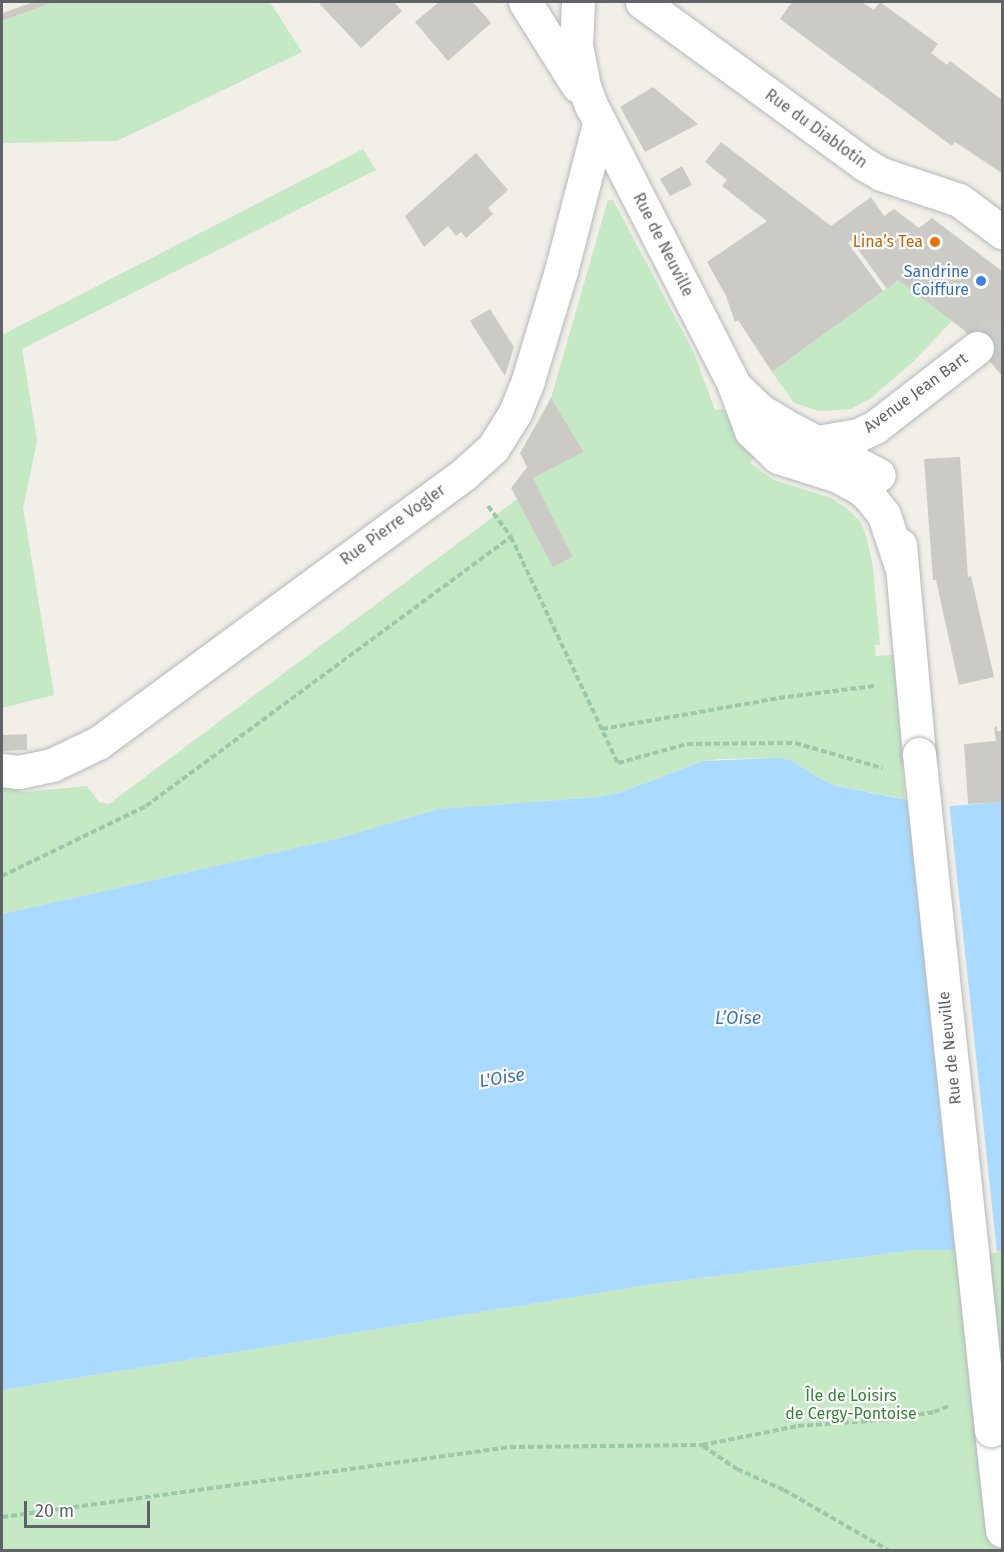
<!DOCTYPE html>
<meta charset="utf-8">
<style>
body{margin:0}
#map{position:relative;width:1004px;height:1552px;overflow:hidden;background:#f1efe8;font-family:"Fira Sans",sans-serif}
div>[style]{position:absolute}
.green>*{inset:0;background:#c5e8c5}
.water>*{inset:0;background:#aadaff}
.pier>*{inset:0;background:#f1efe8}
.building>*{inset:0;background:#cccac5}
.minor-tunnel>*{height:33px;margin-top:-16.5px;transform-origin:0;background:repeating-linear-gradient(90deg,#ccccc8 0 33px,transparent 0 49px)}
.path>*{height:4px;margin-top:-2px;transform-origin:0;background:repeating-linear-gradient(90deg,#9cc7a9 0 6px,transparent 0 9px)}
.roads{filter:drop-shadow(0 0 2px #b5b8bc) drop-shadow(0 0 2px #b5b8bc)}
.minor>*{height:33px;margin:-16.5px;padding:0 16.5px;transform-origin:16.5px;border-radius:16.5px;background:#fff}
.bridges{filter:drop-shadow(0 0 2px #b5b8bc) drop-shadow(0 0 2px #b5b8bc)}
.minor-bridge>*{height:33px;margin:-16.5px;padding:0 16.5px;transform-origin:16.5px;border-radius:16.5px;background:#fff}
.dots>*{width:16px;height:16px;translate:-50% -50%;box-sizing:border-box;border:3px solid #fff;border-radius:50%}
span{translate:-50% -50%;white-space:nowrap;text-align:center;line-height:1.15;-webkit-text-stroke:4.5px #fff;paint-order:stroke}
.street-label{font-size:16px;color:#5f6368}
.food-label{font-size:16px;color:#c56008}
.right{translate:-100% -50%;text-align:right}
.shop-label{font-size:16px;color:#366cbe}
.park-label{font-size:16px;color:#348238}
.water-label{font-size:18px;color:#4174aa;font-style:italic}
.frame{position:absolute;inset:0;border:3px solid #5f6368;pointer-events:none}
.scale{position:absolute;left:24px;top:1501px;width:126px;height:27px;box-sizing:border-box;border:3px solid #5f6368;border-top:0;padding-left:8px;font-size:18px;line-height:21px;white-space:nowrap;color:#5f6368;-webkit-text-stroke:4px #fff;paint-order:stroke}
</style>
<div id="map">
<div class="green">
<i style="clip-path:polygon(54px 2px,270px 2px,302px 52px,117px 141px,2px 143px,2px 21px)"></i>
<i style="clip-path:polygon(363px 149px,376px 170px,22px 349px,37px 441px,23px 508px,54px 695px,2px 708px,2px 335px)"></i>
<i style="clip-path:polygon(608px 200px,613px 200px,694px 353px,715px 410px,723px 409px,739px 436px,756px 454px,750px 463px,774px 480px,831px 498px,846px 508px,860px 521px,867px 538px,873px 568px,880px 645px,875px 645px,876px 656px,894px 655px,905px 799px,837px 786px,822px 780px,791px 760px,776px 758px,719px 759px,703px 761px,622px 792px,599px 797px,439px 809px,336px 839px,2px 914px,2px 787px,24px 792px,87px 786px,99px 802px,109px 804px,517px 499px,553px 566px,573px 557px,533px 478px,584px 452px,551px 398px)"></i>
<i style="clip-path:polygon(898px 280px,952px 321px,915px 360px,870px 399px,851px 409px,819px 411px,794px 403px,772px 372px)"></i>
<i style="clip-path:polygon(915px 1250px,1002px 1250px,1002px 1550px,2px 1550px,2px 1390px,647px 1285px)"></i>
</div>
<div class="water">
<i style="clip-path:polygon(777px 758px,791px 760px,822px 780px,837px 786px,897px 798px,951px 806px,1002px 802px,1002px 1250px,915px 1250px,647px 1285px,2px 1390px,2px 914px,336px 839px,439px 809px,599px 797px,622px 792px,703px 761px)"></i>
</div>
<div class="pier">
<i style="clip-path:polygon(907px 797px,949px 802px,997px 1253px,955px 1253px)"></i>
</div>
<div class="building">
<i style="clip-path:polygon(34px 2px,54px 2px,2px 21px,2px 13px)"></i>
<i style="clip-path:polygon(318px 2px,394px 2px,402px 11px,361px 48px)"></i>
<i style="clip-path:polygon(439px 2px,473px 2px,491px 23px,448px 61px,415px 22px)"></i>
<i style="clip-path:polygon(792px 2px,862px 2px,874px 10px,880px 2px,938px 44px,931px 53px,947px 65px,950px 61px,1002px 100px,1002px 173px,955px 142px,952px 146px,780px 19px)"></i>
<i style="clip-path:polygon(653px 87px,698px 124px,645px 152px,620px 107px)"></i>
<i style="clip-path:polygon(721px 142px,831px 226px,871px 197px,884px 216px,894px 209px,919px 228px,932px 218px,1002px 271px,1002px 376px,965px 331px,898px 280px,887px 289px,851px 240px,848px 243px,883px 291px,772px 372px,738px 320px,735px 322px,726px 296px,707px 262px,767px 221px,722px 186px,727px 180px,705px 162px)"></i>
<i style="clip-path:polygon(476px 153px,508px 190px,488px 208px,493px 214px,466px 238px,461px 232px,456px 236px,448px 226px,424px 247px,405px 216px)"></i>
<i style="clip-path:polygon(682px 166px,692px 185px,670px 196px,660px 179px)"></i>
<i style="clip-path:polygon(490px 309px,514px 347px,505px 376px,470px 321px)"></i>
<i style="clip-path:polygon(551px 398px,584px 452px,533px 478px,573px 557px,553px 567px,511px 488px,527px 467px,520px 453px)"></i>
<i style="clip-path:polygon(960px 457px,968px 577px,971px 576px,994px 677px,959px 685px,936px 580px,933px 580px,924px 459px)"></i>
<i style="clip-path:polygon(997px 726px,997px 731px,1002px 731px,1002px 802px,968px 804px,964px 744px,996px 741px,994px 727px)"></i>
<i style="clip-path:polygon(27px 734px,27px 750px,2px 751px,2px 735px)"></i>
</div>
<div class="minor-tunnel">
<i style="left:977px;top:348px;width:33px;rotate:-40deg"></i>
</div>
<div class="path">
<i style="left:488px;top:506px;width:39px;rotate:53deg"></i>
<i style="left:511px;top:537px;width:250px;rotate:64.7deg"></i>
<i style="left:618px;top:763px;width:72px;rotate:-15.4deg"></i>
<i style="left:687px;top:744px;width:108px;rotate:-0.5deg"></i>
<i style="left:795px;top:743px;width:91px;rotate:16deg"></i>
<i style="left:602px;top:729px;width:180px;rotate:-9.9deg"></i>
<i style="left:779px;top:698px;width:96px;rotate:-7.2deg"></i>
<i style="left:2px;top:876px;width:160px;rotate:-25.9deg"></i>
<i style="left:146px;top:806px;width:453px;rotate:-36.4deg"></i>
<i style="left:703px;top:1446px;width:41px;rotate:34.1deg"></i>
<i style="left:737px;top:1469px;width:51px;rotate:24.1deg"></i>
<i style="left:784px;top:1490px;width:120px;rotate:30deg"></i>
<i style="left:2px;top:1517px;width:513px;rotate:-7.85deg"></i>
<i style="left:510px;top:1447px;width:192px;rotate:-0.6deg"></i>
<i style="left:702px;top:1445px;width:98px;rotate:-11.2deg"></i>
<i style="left:798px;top:1426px;width:85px;rotate:-4deg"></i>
<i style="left:883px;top:1420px;width:52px;rotate:-8.9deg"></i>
<i style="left:934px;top:1412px;width:16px;rotate:-22deg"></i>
</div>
<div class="roads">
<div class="minor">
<i style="left:525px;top:2px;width:99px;rotate:57.8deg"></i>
<i style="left:578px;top:2px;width:43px;rotate:92.7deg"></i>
<i style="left:576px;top:45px;width:42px;rotate:79deg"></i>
<i style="left:584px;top:86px;width:20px;rotate:70deg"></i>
<i style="left:591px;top:105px;width:314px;rotate:62.9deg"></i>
<i style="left:734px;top:385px;width:49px;rotate:69.7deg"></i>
<i style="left:751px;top:431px;width:37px;rotate:44deg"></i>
<i style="left:778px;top:457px;width:63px;rotate:17.6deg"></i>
<i style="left:838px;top:476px;width:25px;rotate:29deg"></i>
<i style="left:860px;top:488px;width:13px;rotate:42deg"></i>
<i style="left:870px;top:497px;width:23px;rotate:52deg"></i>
<i style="left:884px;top:515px;width:54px;rotate:71.6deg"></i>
<i style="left:642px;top:2px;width:275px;rotate:36.1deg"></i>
<i style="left:864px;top:164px;width:20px;rotate:30deg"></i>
<i style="left:881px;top:174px;width:82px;rotate:18.4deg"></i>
<i style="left:959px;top:200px;width:54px;rotate:36.7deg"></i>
<i style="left:735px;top:386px;width:36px;rotate:44deg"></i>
<i style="left:761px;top:411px;width:27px;rotate:31deg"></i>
<i style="left:784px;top:425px;width:107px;rotate:27.8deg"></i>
<i style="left:818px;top:442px;width:41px;rotate:-9.9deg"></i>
<i style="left:858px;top:435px;width:19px;rotate:-25deg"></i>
<i style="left:875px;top:427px;width:129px;rotate:-37.8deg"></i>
<i style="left:900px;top:545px;width:210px;rotate:84.8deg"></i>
<i style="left:2px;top:770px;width:17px;rotate:7deg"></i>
<i style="left:19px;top:772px;width:34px;rotate:-12deg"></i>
<i style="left:52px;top:765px;width:51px;rotate:-25.6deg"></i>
<i style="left:98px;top:743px;width:454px;rotate:-36.3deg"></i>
<i style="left:464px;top:474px;width:39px;rotate:-42deg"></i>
<i style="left:493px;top:448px;width:41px;rotate:-57.8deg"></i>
<i style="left:515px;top:413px;width:35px;rotate:-68deg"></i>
<i style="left:528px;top:380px;width:114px;rotate:-73.2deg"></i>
<i style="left:561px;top:271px;width:152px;rotate:-75.5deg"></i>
<i style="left:991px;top:1430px;width:101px;rotate:83.7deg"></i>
</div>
</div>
<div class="bridges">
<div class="minor-bridge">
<i style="left:919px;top:754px;width:680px;rotate:83.92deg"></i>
</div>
</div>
<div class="dots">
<i style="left:935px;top:242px;background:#e8710a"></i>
<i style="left:981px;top:281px;background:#3f7fe0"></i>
</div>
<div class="street-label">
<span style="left:816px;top:129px;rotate:36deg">Rue du Diablotin</span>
<span style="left:663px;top:245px;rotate:63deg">Rue de Neuville</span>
<span style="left:916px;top:393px;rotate:-36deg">Avenue Jean Bart</span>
<span style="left:393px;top:525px;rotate:-36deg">Rue Pierre Vogler</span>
<span style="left:950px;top:1048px;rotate:-96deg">Rue de Neuville</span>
</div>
<div class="food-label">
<span class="right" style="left:923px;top:242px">Lina’s Tea</span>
</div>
<div class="shop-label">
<span class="right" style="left:969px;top:281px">Sandrine<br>Coiffure</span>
</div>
<div class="park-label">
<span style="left:851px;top:1405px">Île de Loisirs<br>de Cergy-Pontoise</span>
</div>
<div class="water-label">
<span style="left:738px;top:1018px">L’Oise</span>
<span style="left:502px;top:1078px;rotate:-9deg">L'Oise</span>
</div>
<div class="frame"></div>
<div class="scale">20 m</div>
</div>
